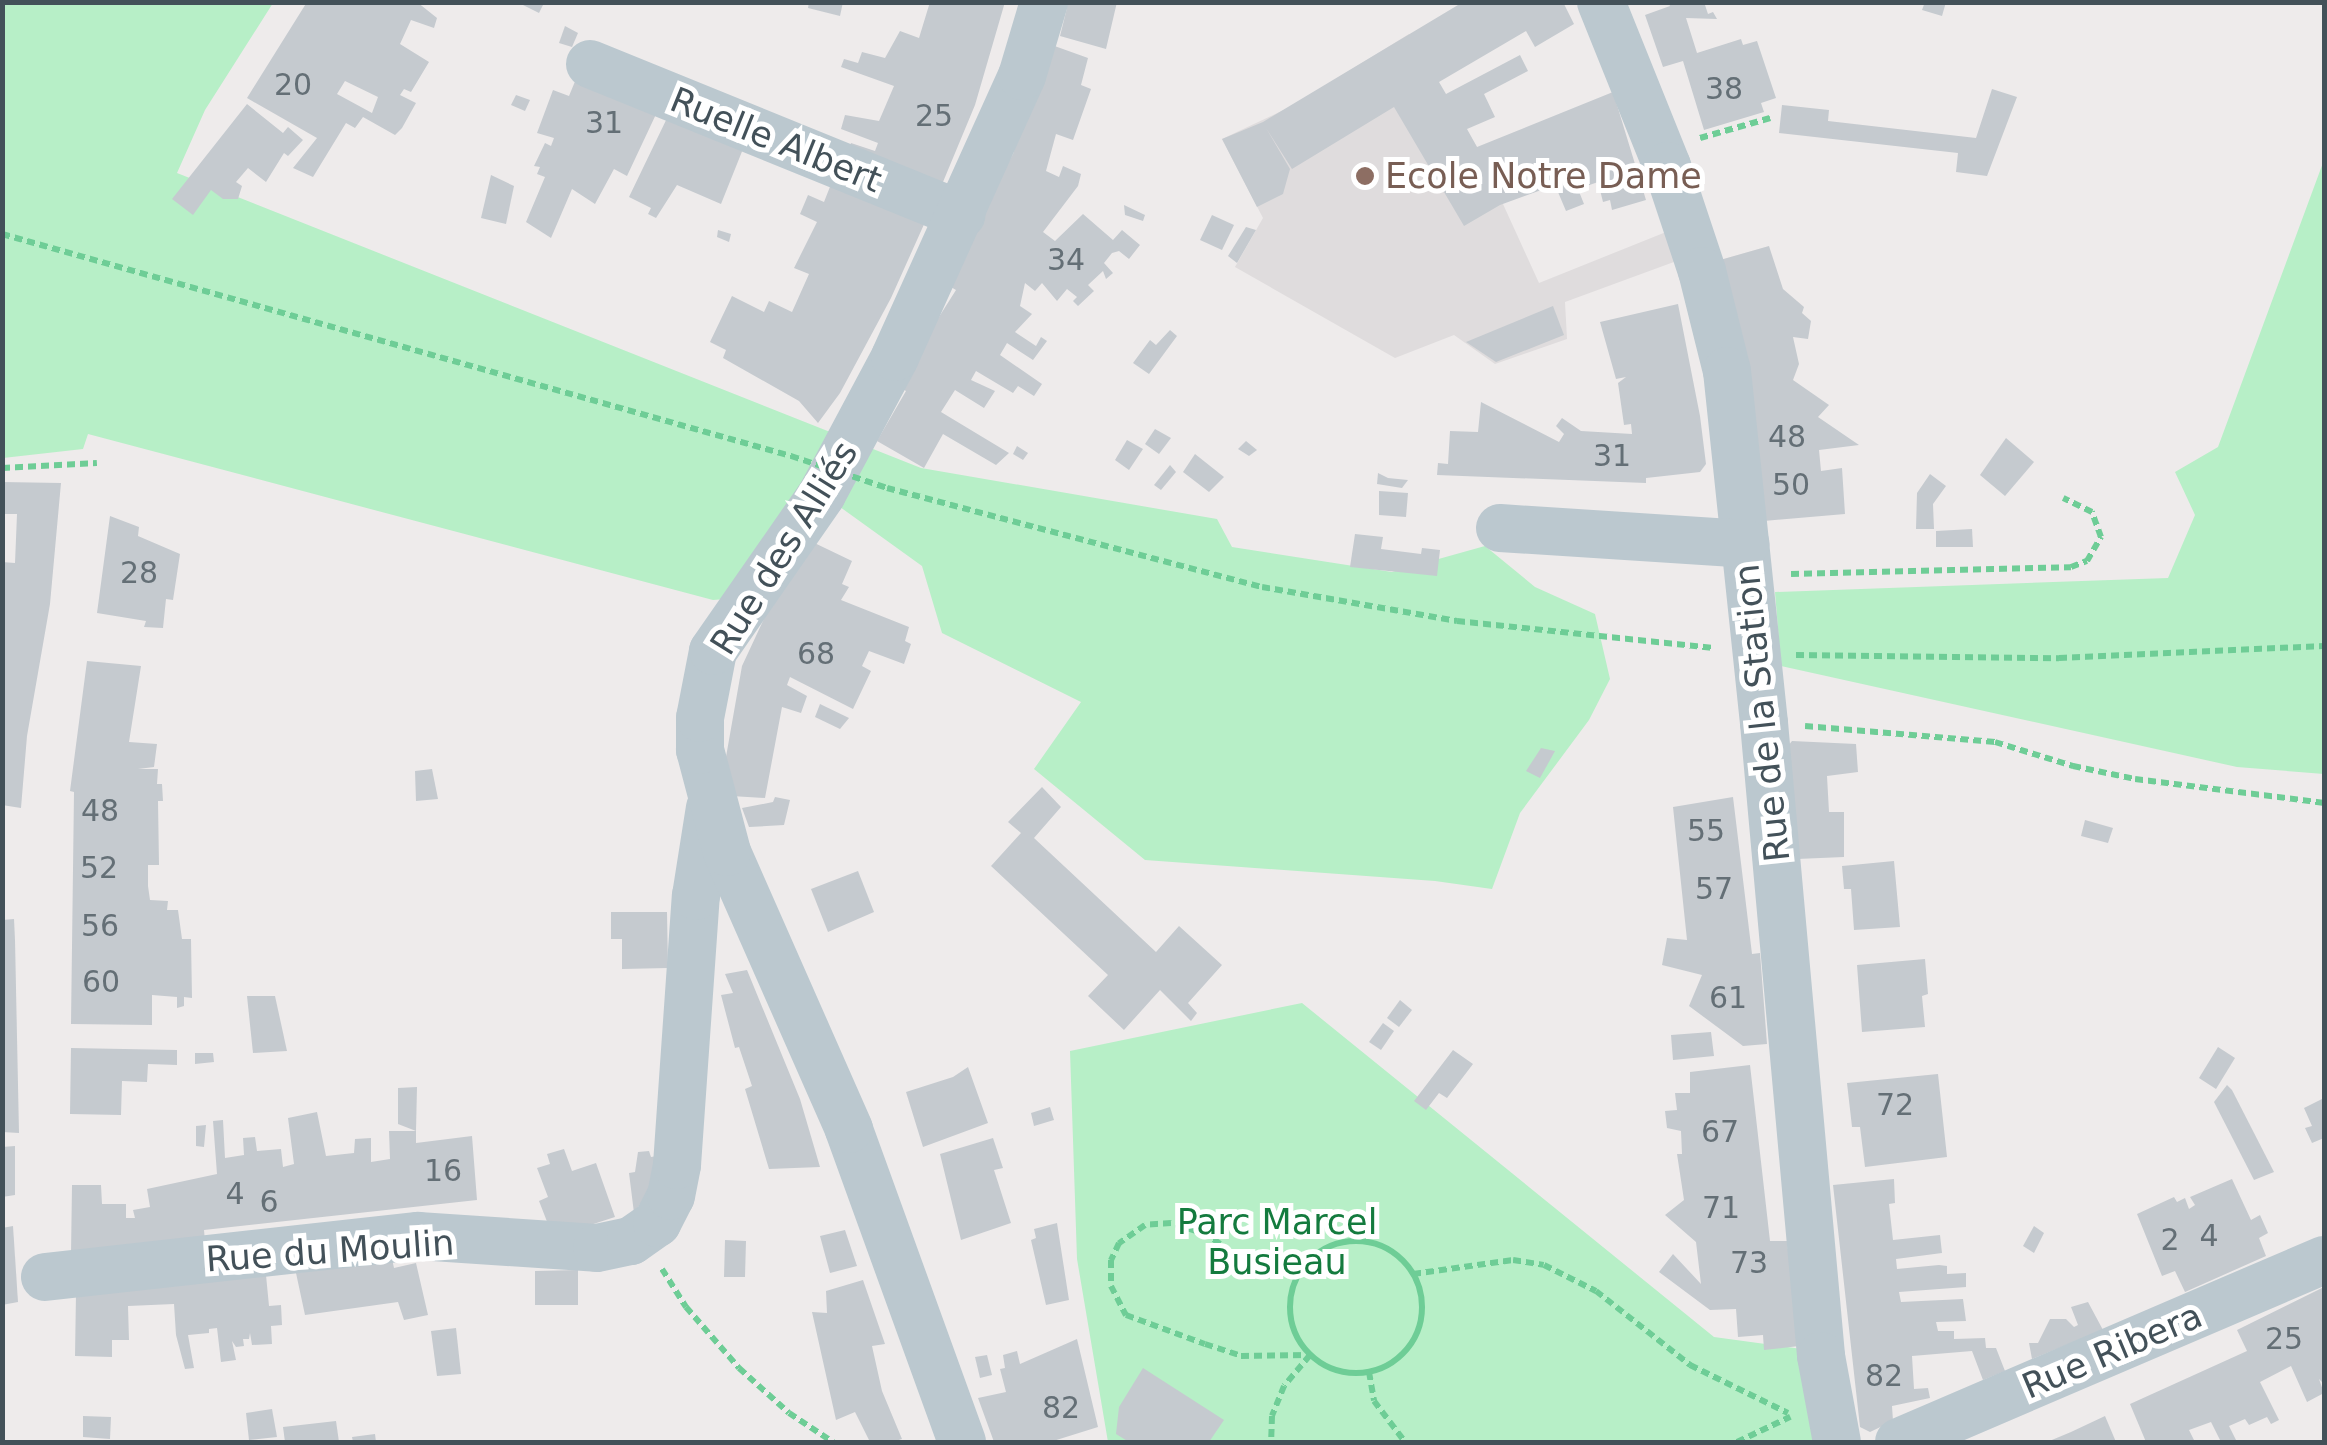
<!DOCTYPE html>
<meta charset="utf-8">
<style>
body{margin:0}
#map{position:relative;width:2327px;height:1445px;overflow:hidden;background:#eeebeb;font-family:"DejaVu Sans",sans-serif}
div>[style]{position:absolute}
.education>*{inset:0;background:#dfdcdd}
.green>*{inset:0;background:#b7efc7}
.building>*{inset:0;background:#c5cacf}
.path>*{height:6px;margin-top:-3px;transform-origin:0;background:repeating-linear-gradient(90deg,#6ecd96 0 8px,transparent 0 13px)}
.path>.ring{margin:-3px;padding:0;box-sizing:content-box;background:none;border:6px solid #6ecd96;border-radius:50%}
.minor>*{height:48px;margin:-24px;padding:0 24px;transform-origin:24px;border-radius:24px;background:#bbc8cf}
.path-bridge>*{height:6px;margin-top:-3px;transform-origin:0;background:repeating-linear-gradient(90deg,#6ecd96 0 8px,transparent 0 13px)}
.dots>*{width:28px;height:28px;translate:-50% -50%;box-sizing:border-box;border:5px solid #fff;border-radius:50%}
span{translate:-50% -50%;white-space:nowrap;text-align:center;line-height:1.15;-webkit-text-stroke:10px #fff;paint-order:stroke}
.number-label{font-size:30px;color:#646f76}
.number-label span{-webkit-text-stroke-width:0}
.street-label{font-size:35px;color:#435159}
.education-label{font-size:35px;color:#785e54}
.left{translate:0 -50%;text-align:left}
.park-label{font-size:35px;color:#147b3e}
.frame{position:absolute;inset:0;border:5px solid #435159;pointer-events:none}
</style>
<div id="map">
<div class="education">
<i style="clip-path:polygon(1409px 34px,1477px 147px,1539px 283px,1671px 230px,1682px 259px,1565px 302px,1567px 339px,1495px 364px,1454px 335px,1395px 358px,1235px 267px,1263px 218px,1222px 139px,1290px 107px)"></i>
</div>
<div class="green">
<i style="clip-path:polygon(2px 3px,273px 3px,205px 110px,177px 173px,921px 468px,1217px 519px,1232px 547px,1392px 572px,1485px 546px,1535px 587px,1595px 614px,1610px 679px,1589px 720px,1520px 813px,1492px 889px,1435px 881px,1145px 860px,1034px 769px,1081px 702px,942px 633px,922px 566px,822px 494px,749px 597px,713px 600px,88px 434px,83px 449px,3px 458px)"></i>
<i style="clip-path:polygon(2324px 160px,2324px 774px,2237px 767px,1781px 666px,1775px 592px,2168px 578px,2195px 515px,2175px 472px,2218px 447px)"></i>
<i style="clip-path:polygon(1302px 1003px,1714px 1337px,1802px 1349px,1822px 1442px,1108px 1442px,1077px 1259px,1070px 1051px)"></i>
</div>
<div class="building">
<i style="clip-path:polygon(evenodd,307px 2px,417px 2px,437px 18px,434px 28px,411px 20px,400px 44px,429px 62px,411px 92px,404px 89px,400px 95px,416px 103px,402px 128px,395px 135px,363px 117px,355px 128px,346px 123px,313px 177px,293px 168px,317px 138px,247px 98px,307px 2px,345px 81px,378px 97px,372px 113px,337px 94px,345px 81px)"></i>
<i style="clip-path:polygon(517px 2px,538px 2px,543px 5px,539px 13px)"></i>
<i style="clip-path:polygon(809px 2px,843px 2px,840px 16px,808px 8px)"></i>
<i style="clip-path:polygon(930px 2px,1005px 2px,975px 105px,938px 194px,846px 158px,851px 143px,875px 151px,878px 143px,841px 129px,845px 115px,879px 121px,894px 86px,841px 67px,844px 59px,858px 63px,862px 52px,885px 58px,900px 31px,919px 38px)"></i>
<i style="clip-path:polygon(1054px 2px,1117px 2px,1106px 49px,1060px 36px,1067px 8px)"></i>
<i style="clip-path:polygon(1463px 2px,1563px 2px,1574px 24px,1535px 47px,1526px 31px,1439px 82px,1446px 94px,1520px 55px,1528px 71px,1484px 94px,1495px 117px,1467px 129px,1477px 147px,1613px 92px,1646px 200px,1612px 210px,1610px 200px,1603px 202px,1598px 182px,1578px 189px,1584px 204px,1566px 211px,1555px 185px,1500px 205px,1464px 226px,1394px 107px,1292px 169px,1266px 128px,1290px 169px,1283px 194px,1257px 207px,1222px 139px,1263px 122px)"></i>
<i style="clip-path:polygon(1668px 2px,1704px 2px,1708px 14px,1713px 12px,1717px 19px,1686px 18px,1697px 53px,1741px 39px,1743px 45px,1757px 41px,1776px 98px,1761px 103px,1764px 112px,1704px 130px,1683px 61px,1663px 67px,1645px 15px,1670px 6px)"></i>
<i style="clip-path:polygon(1925px 2px,1946px 2px,1942px 16px,1922px 10px)"></i>
<i style="clip-path:polygon(565px 26px,578px 33px,572px 47px,559px 43px)"></i>
<i style="clip-path:polygon(1049px 44px,1088px 58px,1081px 85px,1091px 89px,1073px 140px,1056px 134px,1046px 171px,1059px 177px,1063px 166px,1081px 174px,1078px 186px,1043px 232px,1055px 241px,1083px 214px,1113px 240px,1122px 230px,1140px 245px,1129px 259px,1119px 251px,1112px 253px,1104px 263px,1113px 273px,1106px 279px,1103px 271px,1088px 285px,1094px 291px,1078px 306px,1073px 301px,1077px 297px,1067px 289px,1057px 301px,1042px 283px,1035px 291px,1025px 283px,1020px 306px,1032px 314px,1015px 332px,1036px 346px,1041px 337px,1047px 341px,1033px 360px,1007px 343px,1000px 355px,1042px 384px,1034px 396px,1018px 386px,1013px 393px,976px 371px,971px 380px,995px 391px,984px 408px,955px 390px,941px 412px,1009px 453px,996px 465px,943px 434px,924px 468px,877px 441px,906px 391px,896px 385px,956px 290px,944px 283px,1013px 154px)"></i>
<i style="clip-path:polygon(576px 79px,658px 110px,627px 176px,614px 169px,595px 204px,572px 189px,551px 238px,526px 222px,545px 177px,537px 174px,540px 167px,534px 166px,545px 143px,551px 146px,554px 138px,537px 133px,553px 90px,569px 96px)"></i>
<i style="clip-path:polygon(1992px 89px,2017px 97px,1987px 176px,1956px 172px,1958px 153px,1779px 133px,1782px 105px,1829px 110px,1828px 121px,1976px 138px)"></i>
<i style="clip-path:polygon(516px 95px,530px 100px,525px 111px,511px 105px)"></i>
<i style="clip-path:polygon(247px 104px,283px 133px,288px 127px,303px 140px,288px 156px,284px 153px,266px 182px,248px 168px,236px 182px,242px 186px,238px 199px,223px 199px,211px 190px,193px 215px,172px 199px)"></i>
<i style="clip-path:polygon(669px 114px,745px 144px,721px 204px,677px 185px,656px 218px,648px 214px,651px 208px,629px 197px)"></i>
<i style="clip-path:polygon(835px 174px,930px 211px,891px 298px,840px 393px,818px 423px,799px 401px,723px 358px,726px 350px,710px 342px,732px 296px,764px 312px,769px 301px,792px 312px,809px 274px,794px 268px,817px 222px,800px 214px,808px 195px,824px 202px)"></i>
<i style="clip-path:polygon(491px 175px,514px 186px,506px 224px,481px 218px)"></i>
<i style="clip-path:polygon(1124px 205px,1145px 215px,1143px 221px,1125px 215px)"></i>
<i style="clip-path:polygon(1212px 215px,1234px 225px,1222px 250px,1200px 240px)"></i>
<i style="clip-path:polygon(1246px 227px,1256px 230px,1237px 263px,1228px 256px)"></i>
<i style="clip-path:polygon(718px 230px,731px 234px,729px 242px,717px 237px)"></i>
<i style="clip-path:polygon(1769px 246px,1783px 289px,1804px 307px,1802px 313px,1811px 321px,1808px 339px,1793px 337px,1799px 364px,1793px 380px,1829px 405px,1818px 417px,1859px 445px,1819px 450px,1821px 471px,1842px 468px,1845px 514px,1764px 521px,1720px 260px)"></i>
<i style="clip-path:polygon(1678px 304px,1700px 416px,1706px 464px,1700px 472px,1646px 478px,1646px 483px,1437px 475px,1438px 463px,1448px 464px,1450px 431px,1478px 432px,1481px 402px,1559px 442px,1564px 434px,1556px 426px,1562px 418px,1581px 431px,1632px 434px,1631px 424px,1624px 425px,1618px 383px,1626px 377px,1616px 379px,1600px 322px)"></i>
<i style="clip-path:polygon(1553px 306px,1564px 335px,1496px 362px,1466px 342px)"></i>
<i style="clip-path:polygon(1170px 330px,1177px 336px,1149px 374px,1133px 363px,1150px 340px,1156px 345px)"></i>
<i style="clip-path:polygon(1155px 429px,1171px 438px,1159px 454px,1145px 444px)"></i>
<i style="clip-path:polygon(2006px 438px,2034px 462px,2005px 496px,1980px 475px)"></i>
<i style="clip-path:polygon(1127px 440px,1143px 449px,1129px 470px,1115px 460px)"></i>
<i style="clip-path:polygon(1246px 441px,1257px 450px,1249px 456px,1238px 449px)"></i>
<i style="clip-path:polygon(1017px 446px,1028px 453px,1023px 460px,1013px 454px)"></i>
<i style="clip-path:polygon(1195px 454px,1224px 477px,1209px 492px,1183px 472px)"></i>
<i style="clip-path:polygon(1170px 465px,1176px 472px,1161px 490px,1154px 485px)"></i>
<i style="clip-path:polygon(1378px 473px,1388px 478px,1408px 480px,1402px 488px,1377px 484px)"></i>
<i style="clip-path:polygon(1930px 474px,1946px 486px,1933px 504px,1934px 529px,1916px 529px,1917px 493px)"></i>
<i style="clip-path:polygon(2px 482px,61px 483px,50px 604px,27px 736px,21px 808px,2px 805px,2px 562px,15px 563px,17px 514px,2px 514px)"></i>
<i style="clip-path:polygon(1379px 491px,1408px 493px,1406px 517px,1379px 515px)"></i>
<i style="clip-path:polygon(110px 516px,139px 527px,138px 536px,180px 554px,173px 600px,166px 599px,163px 628px,144px 627px,146px 621px,97px 613px)"></i>
<i style="clip-path:polygon(1972px 529px,1973px 547px,1936px 547px,1936px 531px)"></i>
<i style="clip-path:polygon(1355px 534px,1383px 537px,1381px 549px,1421px 554px,1422px 548px,1440px 550px,1437px 576px,1350px 567px)"></i>
<i style="clip-path:polygon(802px 537px,852px 561px,842px 584px,849px 587px,841px 600px,909px 627px,905px 641px,911px 644px,904px 664px,869px 651px,862px 666px,871px 671px,853px 709px,790px 677px,787px 685px,807px 696px,801px 713px,782px 707px,765px 798px,731px 796px,723px 774px,742px 666px)"></i>
<i style="clip-path:polygon(87px 661px,141px 666px,129px 742px,157px 744px,154px 767px,138px 769px,158px 769px,157px 784px,162px 784px,163px 801px,158px 801px,159px 865px,148px 865px,148px 886px,150px 900px,168px 901px,167px 910px,178px 910px,182px 939px,191px 939px,192px 998px,184px 997px,184px 1006px,177px 1008px,177px 997px,152px 995px,152px 1025px,71px 1024px,74px 792px,70px 791px)"></i>
<i style="clip-path:polygon(820px 704px,849px 718px,840px 729px,815px 717px)"></i>
<i style="clip-path:polygon(1792px 741px,1856px 744px,1858px 772px,1827px 776px,1829px 812px,1844px 812px,1844px 857px,1797px 859px,1784px 751px)"></i>
<i style="clip-path:polygon(1541px 748px,1555px 751px,1540px 778px,1526px 771px)"></i>
<i style="clip-path:polygon(432px 769px,438px 799px,416px 801px,415px 771px)"></i>
<i style="clip-path:polygon(1042px 787px,1061px 807px,1034px 838px,1156px 952px,1179px 926px,1222px 965px,1188px 1003px,1197px 1013px,1191px 1021px,1160px 990px,1124px 1030px,1088px 996px,1108px 975px,991px 866px,1021px 833px,1008px 822px)"></i>
<i style="clip-path:polygon(775px 797px,790px 800px,784px 825px,749px 827px,742px 808px,773px 802px)"></i>
<i style="clip-path:polygon(1733px 797px,1752px 954px,1760px 953px,1767px 1044px,1743px 1046px,1689px 1006px,1702px 975px,1662px 965px,1667px 938px,1687px 940px,1673px 807px)"></i>
<i style="clip-path:polygon(2085px 820px,2113px 828px,2108px 843px,2081px 836px)"></i>
<i style="clip-path:polygon(1894px 861px,1900px 927px,1854px 930px,1851px 889px,1844px 889px,1842px 866px)"></i>
<i style="clip-path:polygon(858px 871px,874px 912px,828px 932px,811px 889px)"></i>
<i style="clip-path:polygon(611px 912px,667px 912px,668px 968px,622px 969px,622px 939px,611px 939px)"></i>
<i style="clip-path:polygon(14px 919px,15px 940px,19px 1133px,2px 1132px,2px 920px)"></i>
<i style="clip-path:polygon(1925px 959px,1928px 994px,1922px 996px,1925px 1027px,1862px 1032px,1857px 965px)"></i>
<i style="clip-path:polygon(747px 970px,800px 1099px,820px 1167px,769px 1169px,745px 1089px,752px 1086px,739px 1047px,735px 1048px,721px 995px,733px 993px,725px 974px)"></i>
<i style="clip-path:polygon(247px 996px,275px 996px,287px 1051px,253px 1053px)"></i>
<i style="clip-path:polygon(1400px 1000px,1412px 1010px,1399px 1027px,1387px 1018px)"></i>
<i style="clip-path:polygon(1383px 1023px,1394px 1031px,1381px 1050px,1369px 1042px)"></i>
<i style="clip-path:polygon(1711px 1032px,1714px 1056px,1673px 1060px,1671px 1035px)"></i>
<i style="clip-path:polygon(2218px 1047px,2235px 1058px,2216px 1089px,2199px 1078px)"></i>
<i style="clip-path:polygon(71px 1048px,177px 1050px,177px 1065px,148px 1064px,147px 1082px,122px 1081px,121px 1115px,70px 1114px)"></i>
<i style="clip-path:polygon(1453px 1050px,1473px 1064px,1447px 1098px,1439px 1093px,1426px 1110px,1414px 1101px)"></i>
<i style="clip-path:polygon(195px 1053px,213px 1053px,214px 1062px,195px 1064px)"></i>
<i style="clip-path:polygon(1750px 1065px,1770px 1241px,1787px 1241px,1799px 1346px,1764px 1350px,1763px 1335px,1738px 1337px,1736px 1309px,1710px 1310px,1659px 1272px,1673px 1254px,1701px 1284px,1696px 1242px,1665px 1215px,1684px 1200px,1677px 1154px,1682px 1154px,1681px 1131px,1667px 1128px,1665px 1111px,1677px 1110px,1675px 1093px,1690px 1093px,1690px 1072px)"></i>
<i style="clip-path:polygon(968px 1067px,988px 1123px,923px 1147px,906px 1092px,953px 1077px)"></i>
<i style="clip-path:polygon(1938px 1074px,1947px 1157px,1865px 1167px,1860px 1127px,1852px 1127px,1847px 1083px)"></i>
<i style="clip-path:polygon(2227px 1085px,2232px 1090px,2274px 1172px,2254px 1180px,2214px 1102px)"></i>
<i style="clip-path:polygon(417px 1087px,416px 1131px,398px 1124px,398px 1088px)"></i>
<i style="clip-path:polygon(2324px 1098px,2324px 1138px,2312px 1143px,2305px 1128px,2312px 1126px,2304px 1108px)"></i>
<i style="clip-path:polygon(1050px 1107px,1054px 1120px,1034px 1126px,1031px 1113px)"></i>
<i style="clip-path:polygon(317px 1112px,326px 1156px,354px 1153px,355px 1139px,371px 1138px,371px 1162px,390px 1159px,389px 1131px,416px 1131px,416px 1143px,472px 1136px,477px 1200px,204px 1230px,205px 1241px,71px 1254px,72px 1185px,101px 1185px,102px 1204px,126px 1204px,126px 1218px,135px 1218px,133px 1210px,150px 1207px,147px 1189px,217px 1174px,213px 1121px,223px 1120px,225px 1158px,244px 1155px,243px 1138px,255px 1137px,257px 1151px,281px 1149px,283px 1167px,294px 1164px,288px 1118px)"></i>
<i style="clip-path:polygon(206px 1125px,204px 1147px,196px 1146px,196px 1126px)"></i>
<i style="clip-path:polygon(993px 1138px,1003px 1168px,994px 1170px,1011px 1223px,961px 1240px,940px 1154px)"></i>
<i style="clip-path:polygon(15px 1146px,15px 1195px,2px 1197px,2px 1147px)"></i>
<i style="clip-path:polygon(564px 1149px,572px 1171px,596px 1163px,615px 1217px,553px 1237px,539px 1201px,548px 1197px,537px 1168px,550px 1164px,547px 1154px)"></i>
<i style="clip-path:polygon(649px 1151px,651px 1157px,663px 1155px,663px 1171px,634px 1213px,629px 1173px,635px 1172px,638px 1152px)"></i>
<i style="clip-path:polygon(1894px 1179px,1895px 1203px,1889px 1204px,1893px 1240px,1940px 1235px,1942px 1253px,1896px 1259px,1897px 1269px,1939px 1265px,1947px 1266px,1947px 1274px,1966px 1273px,1966px 1287px,1899px 1292px,1901px 1302px,1963px 1299px,1966px 1321px,1936px 1322px,1938px 1331px,1954px 1331px,1954px 1339px,1985px 1338px,1986px 1348px,1996px 1348px,2005px 1371px,1983px 1380px,1972px 1351px,1912px 1356px,1914px 1389px,1928px 1388px,1930px 1398px,1892px 1406px,1893px 1421px,1870px 1432px,1860px 1427px,1833px 1185px)"></i>
<i style="clip-path:polygon(2232px 1179px,2251px 1220px,2260px 1215px,2268px 1233px,2259px 1238px,2266px 1256px,2185px 1292px,2175px 1271px,2162px 1276px,2137px 1214px,2174px 1197px,2177px 1202px,2185px 1198px,2189px 1209px,2195px 1205px,2190px 1197px)"></i>
<i style="clip-path:polygon(1057px 1223px,1069px 1300px,1046px 1305px,1031px 1240px,1036px 1238px,1034px 1229px)"></i>
<i style="clip-path:polygon(13px 1226px,18px 1302px,2px 1305px,2px 1228px)"></i>
<i style="clip-path:polygon(2034px 1226px,2044px 1233px,2034px 1253px,2023px 1246px)"></i>
<i style="clip-path:polygon(845px 1230px,857px 1266px,830px 1273px,820px 1236px)"></i>
<i style="clip-path:polygon(725px 1240px,746px 1241px,745px 1277px,724px 1277px)"></i>
<i style="clip-path:polygon(392px 1259px,394px 1268px,416px 1263px,428px 1315px,404px 1320px,398px 1302px,305px 1315px,296px 1273px)"></i>
<i style="clip-path:polygon(578px 1270px,578px 1305px,535px 1305px,535px 1271px)"></i>
<i style="clip-path:polygon(266px 1275px,269px 1306px,281px 1305px,282px 1325px,271px 1326px,272px 1344px,252px 1345px,250px 1333px,249px 1339px,243px 1339px,244px 1346px,236px 1347px,232px 1341px,236px 1360px,221px 1362px,217px 1328px,209px 1329px,209px 1333px,188px 1335px,194px 1368px,185px 1369px,176px 1335px,174px 1304px,128px 1306px,129px 1340px,112px 1340px,112px 1357px,75px 1356px,76px 1293px)"></i>
<i style="clip-path:polygon(863px 1280px,885px 1344px,872px 1346px,882px 1391px,902px 1439px,892px 1442px,870px 1442px,855px 1412px,836px 1420px,812px 1312px,827px 1313px,826px 1291px)"></i>
<i style="clip-path:polygon(2324px 1287px,2324px 1384px,2319px 1379px,2324px 1393px,2307px 1402px,2291px 1366px,2260px 1382px,2279px 1420px,2271px 1424px,2267px 1417px,2249px 1425px,2245px 1419px,2229px 1426px,2237px 1442px,2221px 1442px,2211px 1422px,2189px 1430px,2195px 1442px,2146px 1442px,2130px 1404px,2247px 1351px,2237px 1330px)"></i>
<i style="clip-path:polygon(2088px 1302px,2103px 1330px,2032px 1359px,2029px 1343px,2038px 1343px,2050px 1319px,2066px 1319px,2074px 1327px,2078px 1325px,2071px 1307px)"></i>
<i style="clip-path:polygon(456px 1328px,461px 1374px,437px 1376px,431px 1331px)"></i>
<i style="clip-path:polygon(1077px 1339px,1098px 1427px,1050px 1442px,994px 1442px,978px 1398px,1006px 1392px,1000px 1369px,1005px 1368px,1003px 1355px,1017px 1351px,1020px 1364px)"></i>
<i style="clip-path:polygon(987px 1355px,992px 1375px,980px 1378px,975px 1357px)"></i>
<i style="clip-path:polygon(1143px 1368px,1224px 1420px,1209px 1442px,1129px 1442px,1116px 1434px,1119px 1407px)"></i>
<i style="clip-path:polygon(272px 1409px,277px 1437px,249px 1440px,246px 1413px)"></i>
<i style="clip-path:polygon(83px 1416px,111px 1417px,110px 1439px,83px 1437px)"></i>
<i style="clip-path:polygon(2105px 1416px,2116px 1442px,2047px 1442px,2071px 1432px)"></i>
<i style="clip-path:polygon(336px 1421px,339px 1442px,285px 1442px,283px 1427px)"></i>
<i style="clip-path:polygon(375px 1434px,376px 1442px,353px 1442px,352px 1437px)"></i>
</div>
<div class="path">
<i style="left:1700px;top:138px;width:73px;rotate:-15.9deg"></i>
<i style="left:2px;top:234px;width:820px;rotate:15.71deg"></i>
<i style="left:2px;top:468px;width:95px;rotate:-3deg"></i>
<i style="left:887px;top:488px;width:388px;rotate:14.8deg"></i>
<i style="left:1262px;top:587px;width:198px;rotate:9.9deg"></i>
<i style="left:1457px;top:621px;width:258px;rotate:6deg"></i>
<i style="left:1791px;top:574px;width:280px;rotate:-1.4deg"></i>
<i style="left:2071px;top:567px;width:17px;rotate:-21deg"></i>
<i style="left:2087px;top:561px;width:28px;rotate:-60deg"></i>
<i style="left:2101px;top:537px;width:27px;rotate:-110deg"></i>
<i style="left:2092px;top:512px;width:32px;rotate:-154deg"></i>
<i style="left:1796px;top:655px;width:263px;rotate:0.7deg"></i>
<i style="left:2059px;top:658px;width:265px;rotate:-2.6deg"></i>
<i style="left:1805px;top:726px;width:191px;rotate:4.8deg"></i>
<i style="left:1995px;top:742px;width:82px;rotate:17.1deg"></i>
<i style="left:2073px;top:766px;width:63px;rotate:11.8deg"></i>
<i style="left:2135px;top:779px;width:191px;rotate:7.2deg"></i>
<i class="ring" style="left:1290px;top:1241px;width:126px;height:126px"></i>
<i style="left:1220px;top:1244px;width:15px;rotate:-143deg"></i>
<i style="left:1208px;top:1235px;width:39px;rotate:-162deg"></i>
<i style="left:1171px;top:1223px;width:26px;rotate:176deg"></i>
<i style="left:1145px;top:1225px;width:32px;rotate:145deg"></i>
<i style="left:1119px;top:1243px;width:19px;rotate:115deg"></i>
<i style="left:1111px;top:1260px;width:26px;rotate:90deg"></i>
<i style="left:1111px;top:1286px;width:33px;rotate:63deg"></i>
<i style="left:1126px;top:1315px;width:84px;rotate:20.2deg"></i>
<i style="left:1205px;top:1344px;width:38px;rotate:18deg"></i>
<i style="left:1241px;top:1356px;width:69px;rotate:-0.8deg"></i>
<i style="left:1310px;top:1355px;width:40px;rotate:130deg"></i>
<i style="left:1284px;top:1386px;width:32px;rotate:112deg"></i>
<i style="left:1272px;top:1416px;width:26px;rotate:92deg"></i>
<i style="left:662px;top:1269px;width:45px;rotate:57.7deg"></i>
<i style="left:686px;top:1307px;width:81px;rotate:49deg"></i>
<i style="left:739px;top:1368px;width:67px;rotate:42deg"></i>
<i style="left:789px;top:1413px;width:53px;rotate:33.4deg"></i>
<i style="left:1413px;top:1274px;width:101px;rotate:-8deg"></i>
<i style="left:1513px;top:1260px;width:31px;rotate:9deg"></i>
<i style="left:1544px;top:1265px;width:58px;rotate:26.6deg"></i>
<i style="left:1596px;top:1291px;width:120px;rotate:38.2deg"></i>
<i style="left:1690px;top:1365px;width:109px;rotate:26.1deg"></i>
<i style="left:1369px;top:1372px;width:29px;rotate:80deg"></i>
<i style="left:1374px;top:1401px;width:51px;rotate:52.9deg"></i>
<i style="left:1737px;top:1442px;width:59px;rotate:-25.3deg"></i>
</div>
<div class="minor">
<i style="left:1601px;top:2px;width:177px;rotate:68.1deg"></i>
<i style="left:1667px;top:166px;width:111px;rotate:71.6deg"></i>
<i style="left:1702px;top:271px;width:103px;rotate:76deg"></i>
<i style="left:1727px;top:371px;width:354px;rotate:84deg"></i>
<i style="left:1764px;top:723px;width:636px;rotate:84.85deg"></i>
<i style="left:1821px;top:1356px;width:87px;rotate:79.5deg"></i>
<i style="left:590px;top:64px;width:401px;rotate:22.1deg"></i>
<i style="left:1500px;top:528px;width:246px;rotate:3.7deg"></i>
<i style="left:45px;top:1277px;width:375px;rotate:-6.3deg"></i>
<i style="left:418px;top:1236px;width:179px;rotate:3.8deg"></i>
<i style="left:597px;top:1248px;width:35px;rotate:-12deg"></i>
<i style="left:631px;top:1241px;width:32px;rotate:-35deg"></i>
<i style="left:657px;top:1223px;width:30px;rotate:-63deg"></i>
<i style="left:671px;top:1196px;width:32px;rotate:-79deg"></i>
<i style="left:677px;top:1165px;width:270px;rotate:-86deg"></i>
<i style="left:696px;top:896px;width:89px;rotate:-81deg"></i>
<i style="left:962px;top:1442px;width:333px;rotate:-109.9deg"></i>
<i style="left:849px;top:1129px;width:303px;rotate:-113.8deg"></i>
<i style="left:727px;top:852px;width:106px;rotate:-104.8deg"></i>
<i style="left:700px;top:750px;width:32px;rotate:-90deg"></i>
<i style="left:700px;top:718px;width:68px;rotate:-79deg"></i>
<i style="left:713px;top:651px;width:191px;rotate:-55.2deg"></i>
<i style="left:822px;top:494px;width:155px;rotate:-61.9deg"></i>
<i style="left:895px;top:357px;width:308px;rotate:-65.7deg"></i>
<i style="left:1022px;top:76px;width:77px;rotate:-73.4deg"></i>
<i style="left:1899px;top:1442px;width:462px;rotate:-23.2deg"></i>
</div>
<div class="path-bridge">
<i style="left:791px;top:456px;width:101px;rotate:18.4deg"></i>
</div>
<div class="dots">
<i style="left:1365px;top:176px;background:#8d6e63"></i>
</div>
<div class="number-label">
<span style="left:293px;top:85px">20</span>
<span style="left:1724px;top:89px">38</span>
<span style="left:934px;top:116px">25</span>
<span style="left:604px;top:123px">31</span>
<span style="left:1066px;top:260px">34</span>
<span style="left:1787px;top:437px">48</span>
<span style="left:1612px;top:456px">31</span>
<span style="left:1791px;top:485px">50</span>
<span style="left:139px;top:573px">28</span>
<span style="left:816px;top:654px">68</span>
<span style="left:100px;top:811px">48</span>
<span style="left:1706px;top:831px">55</span>
<span style="left:99px;top:868px">52</span>
<span style="left:1714px;top:889px">57</span>
<span style="left:100px;top:926px">56</span>
<span style="left:101px;top:982px">60</span>
<span style="left:1728px;top:998px">61</span>
<span style="left:1895px;top:1105px">72</span>
<span style="left:1720px;top:1132px">67</span>
<span style="left:443px;top:1171px">16</span>
<span style="left:235px;top:1194px">4</span>
<span style="left:269px;top:1202px">6</span>
<span style="left:1721px;top:1208px">71</span>
<span style="left:2209px;top:1236px">4</span>
<span style="left:2170px;top:1240px">2</span>
<span style="left:1749px;top:1263px">73</span>
<span style="left:2284px;top:1339px">25</span>
<span style="left:1884px;top:1376px">82</span>
<span style="left:1061px;top:1408px">82</span>
</div>
<div class="street-label">
<span style="left:776px;top:140px;rotate:22deg">Ruelle Albert</span>
<span style="left:784px;top:548px;rotate:-58deg">Rue des Alliés</span>
<span style="left:1762px;top:713px;rotate:-96deg">Rue de la Station</span>
<span style="left:330px;top:1251px;rotate:-4deg">Rue du Moulin</span>
<span style="left:2112px;top:1351px;rotate:-23deg">Rue Ribera</span>
</div>
<div class="education-label">
<span class="left" style="left:1385px;top:176px">Ecole Notre Dame</span>
</div>
<div class="park-label">
<span style="left:1277px;top:1242px">Parc Marcel<br>Busieau</span>
</div>
<div class="frame"></div>
</div>
